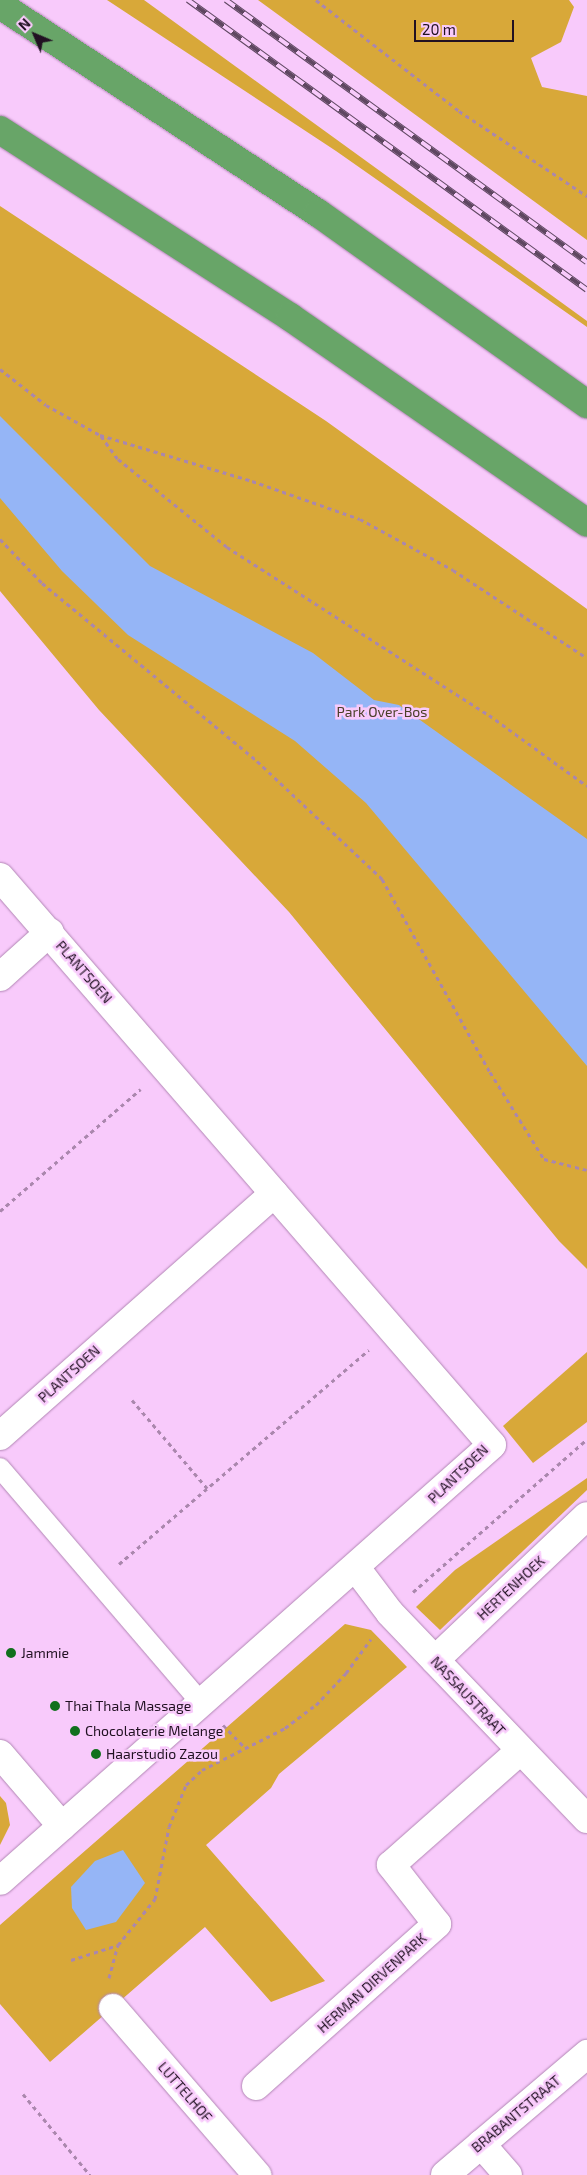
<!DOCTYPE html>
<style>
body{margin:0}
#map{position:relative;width:587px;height:2175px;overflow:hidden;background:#f8cafb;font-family:"Exo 2",sans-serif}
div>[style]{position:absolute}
.green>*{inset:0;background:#d8a839}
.water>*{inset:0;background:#95b5f6}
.path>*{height:3px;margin-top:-1.5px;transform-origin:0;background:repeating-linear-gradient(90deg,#aa87ad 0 4px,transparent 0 8px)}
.roads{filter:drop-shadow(0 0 1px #b186b4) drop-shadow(0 0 1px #b186b4)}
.lane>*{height:20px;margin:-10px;padding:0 10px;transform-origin:10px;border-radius:10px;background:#fff}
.street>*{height:28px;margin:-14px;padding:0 14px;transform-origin:14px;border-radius:14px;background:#fff}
.highway>*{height:28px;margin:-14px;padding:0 14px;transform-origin:14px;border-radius:14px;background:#68a568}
.rail>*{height:5.5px;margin-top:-2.75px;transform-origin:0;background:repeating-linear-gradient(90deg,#f8cafb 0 11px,#5f4761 0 22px);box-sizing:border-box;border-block:1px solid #5f4761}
.dots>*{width:14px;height:14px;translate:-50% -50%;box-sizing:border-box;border:2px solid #f8cafb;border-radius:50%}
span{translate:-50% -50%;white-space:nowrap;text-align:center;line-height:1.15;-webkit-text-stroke:5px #f8cafb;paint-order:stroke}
.park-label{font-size:14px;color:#4b4029}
.street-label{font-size:14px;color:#211122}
.poi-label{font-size:14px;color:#211122}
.left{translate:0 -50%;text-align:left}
.north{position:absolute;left:10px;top:10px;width:50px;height:50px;-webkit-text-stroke:4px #f8cafb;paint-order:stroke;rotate:315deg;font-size:14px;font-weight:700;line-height:20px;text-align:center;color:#211122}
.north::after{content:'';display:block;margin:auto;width:18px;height:22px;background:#211122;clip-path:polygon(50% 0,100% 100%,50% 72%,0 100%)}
.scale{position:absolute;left:414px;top:20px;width:100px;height:22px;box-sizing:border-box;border:2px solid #211122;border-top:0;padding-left:6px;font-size:15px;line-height:18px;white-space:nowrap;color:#211122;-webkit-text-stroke:4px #f8cafb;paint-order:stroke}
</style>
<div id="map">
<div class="green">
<i style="clip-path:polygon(107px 0,144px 0,587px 321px,587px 327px,336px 151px)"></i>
<i style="clip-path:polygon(258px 0,569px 0,574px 7px,561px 42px,531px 58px,542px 87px,587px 96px,587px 240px)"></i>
<i style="clip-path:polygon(0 206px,326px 421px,587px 609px,587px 1269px,559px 1241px,289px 912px,99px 710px,0 591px)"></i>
<i style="clip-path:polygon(587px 1352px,587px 1422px,533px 1463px,503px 1426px)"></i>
<i style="clip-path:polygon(587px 1478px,587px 1490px,440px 1630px,416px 1607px,455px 1570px)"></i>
<i style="clip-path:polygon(345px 1624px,371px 1630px,407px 1667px,279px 1774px,271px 1788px,206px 1845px,325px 1981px,271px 2002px,205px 1927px,50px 2062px,0 2004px,0 1925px)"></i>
<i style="clip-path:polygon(0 1796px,6px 1803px,10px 1825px,0 1845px)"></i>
</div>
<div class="water">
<i style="clip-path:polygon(0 416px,150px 566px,313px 653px,374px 700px,399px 705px,587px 839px,587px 1066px,366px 803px,295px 741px,128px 635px,62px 571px,0 498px)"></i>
<i style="clip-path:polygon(123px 1850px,145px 1883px,116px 1922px,86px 1930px,72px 1908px,71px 1887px,95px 1861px)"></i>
</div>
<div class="path">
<i style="left:316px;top:0;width:181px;rotate:37.8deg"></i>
<i style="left:459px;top:111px;width:154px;rotate:33.6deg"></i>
<i style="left:0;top:369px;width:58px;rotate:38deg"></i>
<i style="left:46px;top:405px;width:62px;rotate:29.1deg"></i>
<i style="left:100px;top:435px;width:159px;rotate:16.8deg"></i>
<i style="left:252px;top:481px;width:114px;rotate:19.4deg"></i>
<i style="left:360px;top:519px;width:106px;rotate:28.7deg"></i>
<i style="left:453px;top:570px;width:160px;rotate:33.3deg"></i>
<i style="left:101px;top:436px;width:29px;rotate:54deg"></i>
<i style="left:118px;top:459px;width:140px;rotate:38.9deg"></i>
<i style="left:227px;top:547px;width:311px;rotate:32.7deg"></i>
<i style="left:489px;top:715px;width:121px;rotate:35.9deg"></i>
<i style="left:0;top:539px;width:61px;rotate:46.3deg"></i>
<i style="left:42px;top:583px;width:279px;rotate:39.6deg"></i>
<i style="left:257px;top:761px;width:172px;rotate:43.3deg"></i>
<i style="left:382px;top:879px;width:221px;rotate:60.8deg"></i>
<i style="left:490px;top:1072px;width:102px;rotate:58.2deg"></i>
<i style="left:544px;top:1159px;width:44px;rotate:14.3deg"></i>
<i style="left:0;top:1211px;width:186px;rotate:-40.9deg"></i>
<i style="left:132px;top:1400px;width:116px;rotate:49.6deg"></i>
<i style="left:119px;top:1564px;width:329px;rotate:-40.6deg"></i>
<i style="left:413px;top:1592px;width:232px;rotate:-41.3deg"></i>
<i style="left:223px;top:1725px;width:30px;rotate:46deg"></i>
<i style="left:71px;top:1960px;width:49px;rotate:-17.7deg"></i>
<i style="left:109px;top:1978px;width:34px;rotate:-75deg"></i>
<i style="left:118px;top:1945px;width:59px;rotate:-51.2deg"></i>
<i style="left:155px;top:1899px;width:73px;rotate:-79deg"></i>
<i style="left:169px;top:1827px;width:45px;rotate:-68deg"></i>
<i style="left:186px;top:1785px;width:22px;rotate:-43deg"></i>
<i style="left:202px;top:1770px;width:93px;rotate:-26.8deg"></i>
<i style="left:285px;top:1728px;width:39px;rotate:-37deg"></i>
<i style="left:316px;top:1705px;width:44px;rotate:-46.8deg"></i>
<i style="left:346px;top:1673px;width:42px;rotate:-53.7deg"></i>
<i style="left:23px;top:2094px;width:105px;rotate:50.4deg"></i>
</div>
<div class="roads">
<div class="lane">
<i style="left:0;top:1468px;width:307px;rotate:49.4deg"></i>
</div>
<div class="street">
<i style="left:0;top:877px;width:751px;rotate:49.1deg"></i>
<i style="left:492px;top:1445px;width:657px;rotate:138.45deg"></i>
<i style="left:0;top:977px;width:67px;rotate:-42deg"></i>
<i style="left:0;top:1436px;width:366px;rotate:-41.5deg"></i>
<i style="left:356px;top:1568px;width:56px;rotate:52.9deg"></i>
<i style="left:390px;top:1613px;width:285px;rotate:46.3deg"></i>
<i style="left:435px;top:1660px;width:209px;rotate:-43.5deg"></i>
<i style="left:0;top:1754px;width:95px;rotate:49.3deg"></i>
<i style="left:113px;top:2008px;width:221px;rotate:49.2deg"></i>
<i style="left:256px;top:2086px;width:243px;rotate:-41.8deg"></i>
<i style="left:437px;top:1924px;width:75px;rotate:-127.9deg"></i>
<i style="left:391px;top:1865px;width:172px;rotate:-41.5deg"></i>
<i style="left:481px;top:2144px;width:41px;rotate:48.9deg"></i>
<i style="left:445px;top:2175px;width:187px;rotate:-40.4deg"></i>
</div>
<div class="highway">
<i style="left:0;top:5px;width:380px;rotate:33.2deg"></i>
<i style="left:318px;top:213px;width:330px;rotate:35.4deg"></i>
<i style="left:0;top:130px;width:345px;rotate:32.8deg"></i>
<i style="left:290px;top:317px;width:361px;rotate:34.7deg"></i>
</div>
</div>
<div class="rail">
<i style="left:188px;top:0;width:493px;rotate:36deg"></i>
<i style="left:226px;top:0;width:446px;rotate:36deg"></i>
</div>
<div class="dots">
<i style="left:11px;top:1653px;background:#11701d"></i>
<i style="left:55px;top:1706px;background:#11701d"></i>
<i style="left:75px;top:1731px;background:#11701d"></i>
<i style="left:96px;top:1754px;background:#11701d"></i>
</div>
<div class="park-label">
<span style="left:382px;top:712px">Park Over-Bos</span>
</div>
<div class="street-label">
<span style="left:84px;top:972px;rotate:49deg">PLANTSOEN</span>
<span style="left:69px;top:1374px;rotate:-42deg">PLANTSOEN</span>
<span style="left:458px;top:1474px;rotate:-44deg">PLANTSOEN</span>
<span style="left:511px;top:1588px;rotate:-43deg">HERTENHOEK</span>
<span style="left:468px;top:1696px;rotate:47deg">NASSAUSTRAAT</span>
<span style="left:372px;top:1983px;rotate:-42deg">HERMAN DIRVENPARK</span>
<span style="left:185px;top:2092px;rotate:49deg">LUTTELHOF</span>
<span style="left:516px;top:2114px;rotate:-40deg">BRABANTSTRAAT</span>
</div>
<div class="poi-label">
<span class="left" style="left:21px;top:1653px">Jammie</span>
<span class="left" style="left:65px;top:1706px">Thai Thala Massage</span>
<span class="left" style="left:85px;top:1731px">Chocolaterie Melange</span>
<span class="left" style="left:106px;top:1754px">Haarstudio Zazou</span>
</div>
<div class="north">N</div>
<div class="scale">20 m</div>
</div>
